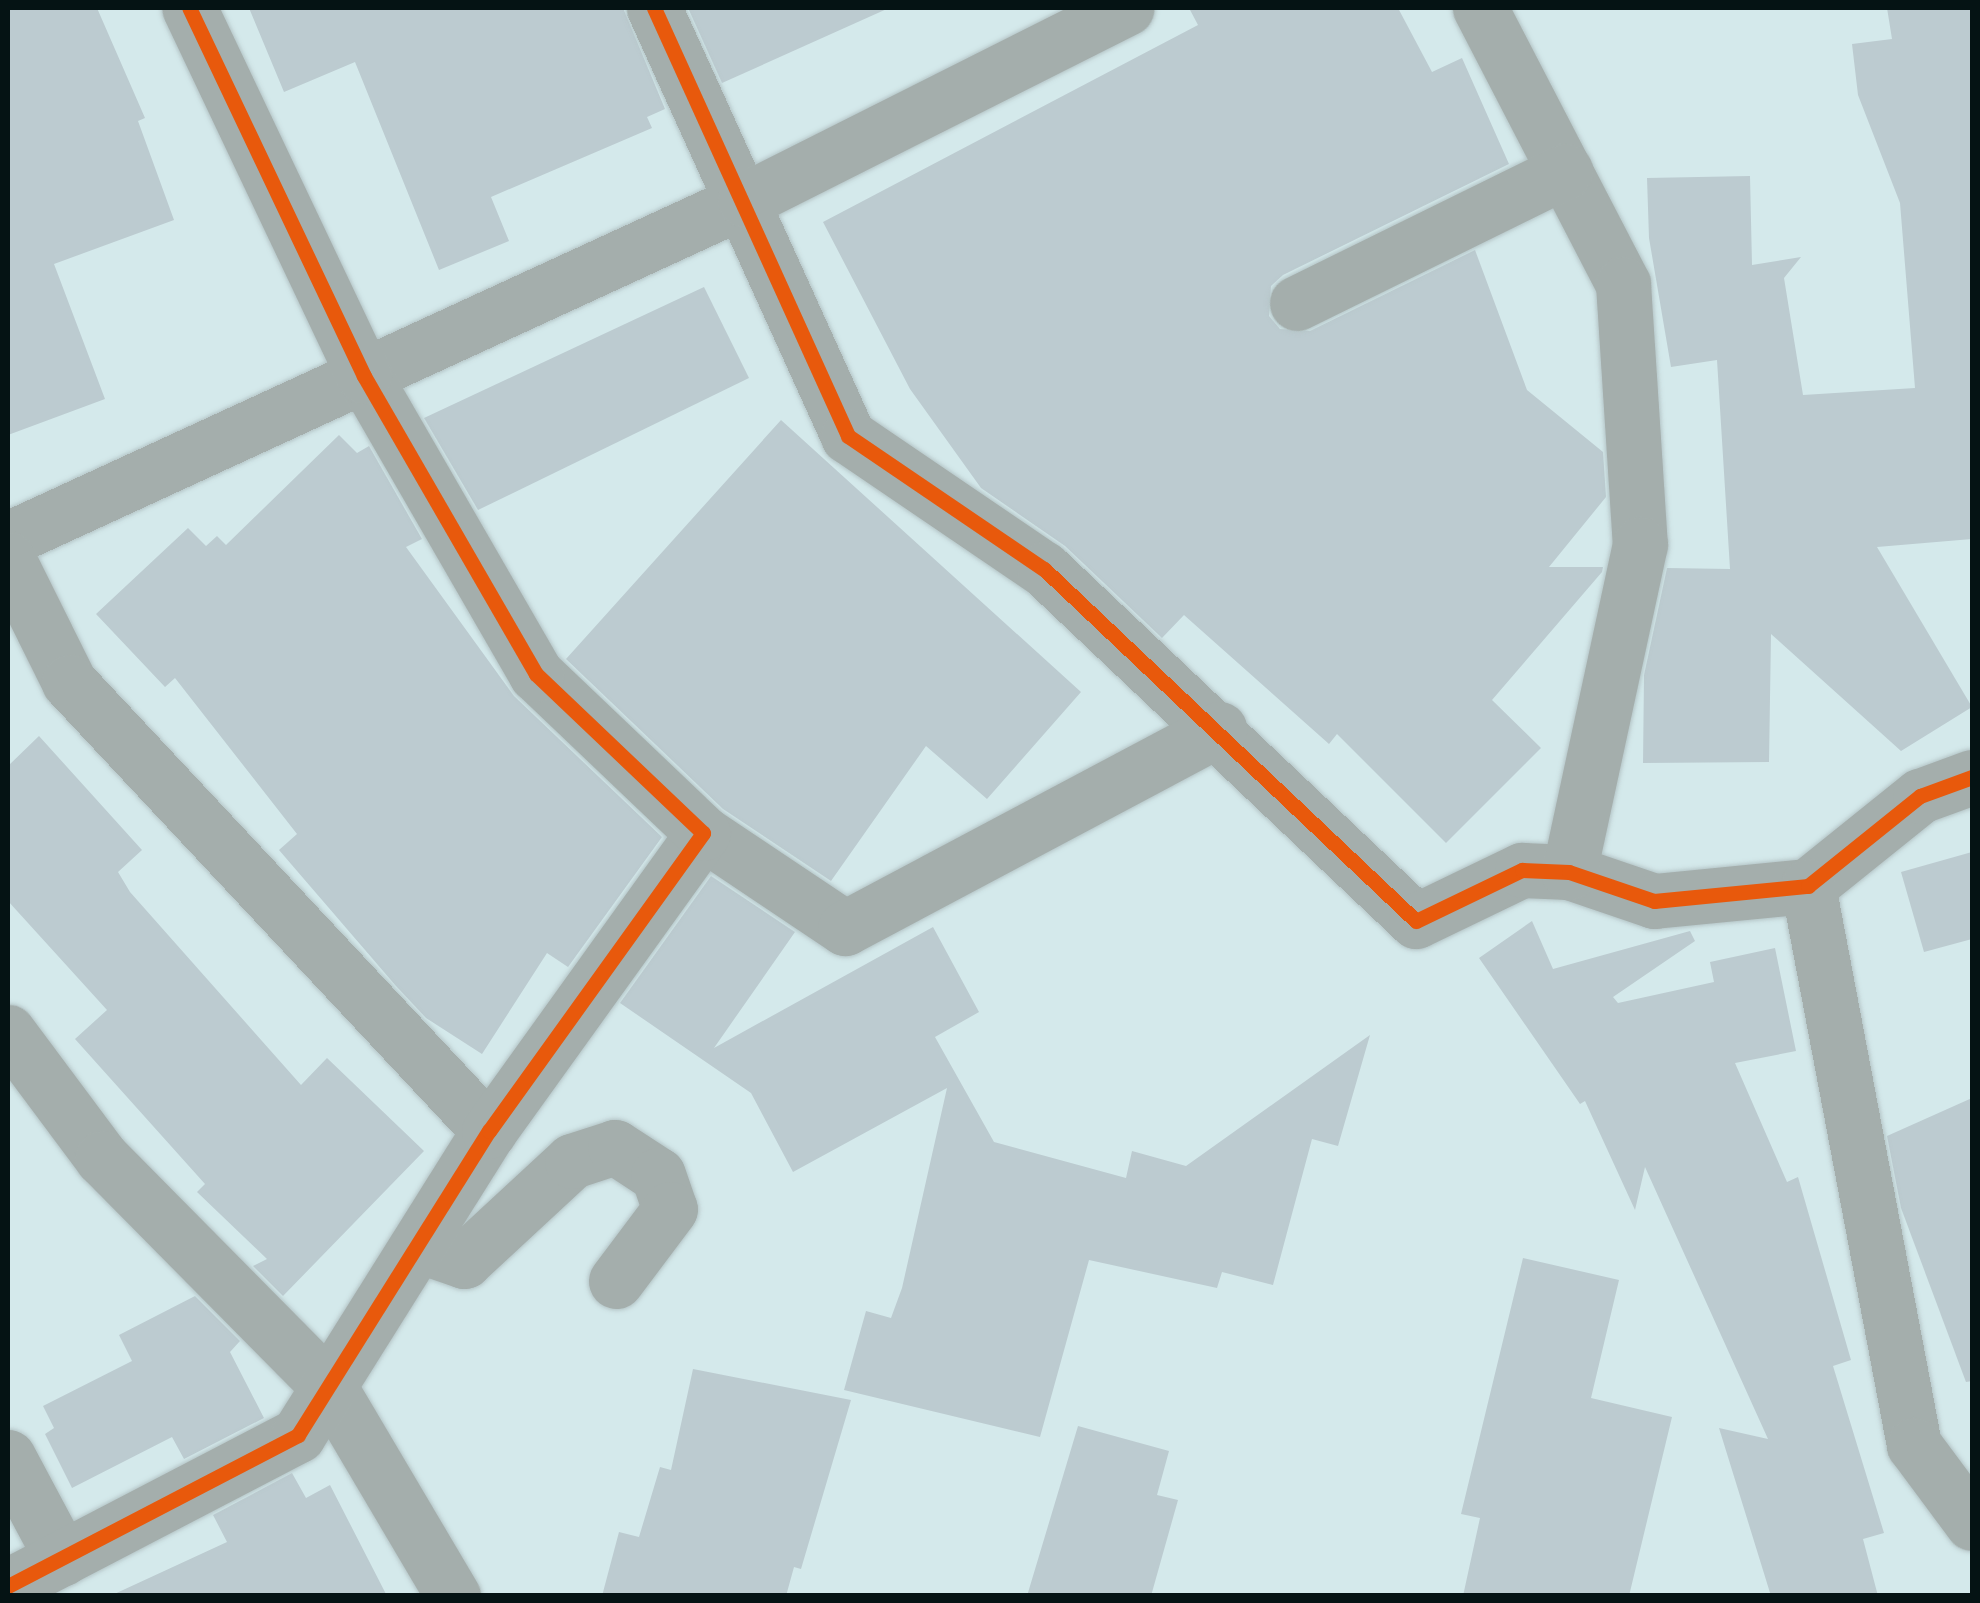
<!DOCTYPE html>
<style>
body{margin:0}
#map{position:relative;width:1980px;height:1603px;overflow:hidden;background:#d4e9eb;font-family:Montserrat,sans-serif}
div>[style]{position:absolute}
.building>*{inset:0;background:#bccbd0}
.roads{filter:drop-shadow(0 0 2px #b5c5c7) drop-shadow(0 0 2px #b5c5c7)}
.minor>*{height:55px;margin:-27.5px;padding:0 27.5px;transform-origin:27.5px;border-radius:27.5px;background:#a4aeac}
.cycleway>*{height:15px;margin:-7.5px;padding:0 7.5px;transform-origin:7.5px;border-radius:7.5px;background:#e8590c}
span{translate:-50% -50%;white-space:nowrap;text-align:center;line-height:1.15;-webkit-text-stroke:10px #e4fbfe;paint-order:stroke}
.frame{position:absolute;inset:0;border:10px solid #051314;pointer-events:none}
</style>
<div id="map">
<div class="building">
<i style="clip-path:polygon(8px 8px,97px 8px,145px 118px,138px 121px,174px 220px,54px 264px,105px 399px,8px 435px)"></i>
<i style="clip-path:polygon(249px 8px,623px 8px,665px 109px,647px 117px,652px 128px,491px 197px,509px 241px,439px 270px,355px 62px,284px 92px)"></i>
<i style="clip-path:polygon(688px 8px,889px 8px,722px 83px)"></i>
<i style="clip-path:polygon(1189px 8px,1398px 8px,1432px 72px,1462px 58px,1509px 164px,1283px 275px,1271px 286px,1269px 316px,1280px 329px,1310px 331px,1475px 250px,1527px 390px,1603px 452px,1606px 497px,1549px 567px,1603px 567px,1602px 572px,1492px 700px,1541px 748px,1446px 843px,1337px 734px,1329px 744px,1184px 615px,1162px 638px,1065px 546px,981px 488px,910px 389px,823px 222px,1198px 25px)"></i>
<i style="clip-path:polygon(1887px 8px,1972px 8px,1972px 539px,1877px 547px,1972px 707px,1901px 751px,1771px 634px,1769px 762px,1643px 763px,1644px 675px,1667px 568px,1730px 569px,1717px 360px,1671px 367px,1649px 238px,1647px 178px,1750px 176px,1752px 265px,1801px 257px,1784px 278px,1803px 395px,1915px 388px,1900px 203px,1858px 95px,1852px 44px,1892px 39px)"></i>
<i style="clip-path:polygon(704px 287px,749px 378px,478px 510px,424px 418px)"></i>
<i style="clip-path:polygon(781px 420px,1081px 692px,987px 799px,926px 746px,831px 881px,723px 809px,566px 659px)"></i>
<i style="clip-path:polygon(339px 435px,357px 453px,369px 446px,422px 539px,406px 547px,514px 696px,662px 837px,568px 967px,547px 953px,482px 1054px,426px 1018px,396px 986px,279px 850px,297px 834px,175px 678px,165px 687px,96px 614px,188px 528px,206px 546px,217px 536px,226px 545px)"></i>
<i style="clip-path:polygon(39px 736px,142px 850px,118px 872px,130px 892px,301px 1085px,327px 1058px,424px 1151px,283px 1296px,253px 1266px,267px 1259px,197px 1192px,205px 1184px,75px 1039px,107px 1010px,8px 901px,8px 766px)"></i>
<i style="clip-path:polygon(1972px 852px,1972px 939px,1924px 952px,1901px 872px)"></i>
<i style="clip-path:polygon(711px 876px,795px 932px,714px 1048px,933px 927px,979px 1012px,935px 1037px,994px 1142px,1126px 1178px,1132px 1151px,1186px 1166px,1370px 1035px,1338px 1146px,1312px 1139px,1273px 1285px,1222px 1272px,1217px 1288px,1089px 1260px,1040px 1437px,844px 1390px,866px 1311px,891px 1318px,902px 1288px,947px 1088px,793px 1172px,751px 1093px,620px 1003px)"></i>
<i style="clip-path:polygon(1532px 921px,1553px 969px,1690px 931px,1695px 941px,1613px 997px,1618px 1003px,1714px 982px,1710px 962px,1775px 948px,1796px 1051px,1735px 1063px,1787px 1182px,1798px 1177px,1851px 1360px,1833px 1366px,1884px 1533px,1863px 1539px,1878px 1596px,1771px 1596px,1719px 1428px,1768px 1439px,1645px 1167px,1635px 1210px,1585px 1101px,1580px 1104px,1479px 958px)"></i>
<i style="clip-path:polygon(1972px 1098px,1972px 1381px,1966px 1382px,1901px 1208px,1887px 1136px)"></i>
<i style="clip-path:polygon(1523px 1258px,1619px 1280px,1591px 1398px,1672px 1417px,1629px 1596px,1463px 1596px,1480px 1518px,1461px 1514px)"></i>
<i style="clip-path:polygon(195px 1296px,240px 1341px,230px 1352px,264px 1418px,184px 1459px,172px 1437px,72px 1488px,45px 1434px,54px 1428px,43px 1406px,132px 1361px,119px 1335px)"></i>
<i style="clip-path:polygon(693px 1369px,851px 1400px,801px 1569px,794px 1567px,786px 1596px,602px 1596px,619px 1532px,639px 1537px,660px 1467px,671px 1470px)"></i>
<i style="clip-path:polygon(1078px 1426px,1169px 1451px,1157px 1495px,1178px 1500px,1151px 1596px,1027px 1596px)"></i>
<i style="clip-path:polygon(292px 1473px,306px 1498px,330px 1485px,387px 1596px,110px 1596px,227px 1542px,213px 1515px)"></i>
</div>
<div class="roads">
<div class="minor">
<i style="left:654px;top:8px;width:470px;rotate:65.6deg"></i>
<i style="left:848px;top:436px;width:237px;rotate:34.2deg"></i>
<i style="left:1044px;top:569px;width:512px;rotate:43.42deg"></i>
<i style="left:1416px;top:921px;width:118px;rotate:-25.7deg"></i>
<i style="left:1522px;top:870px;width:47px;rotate:2.4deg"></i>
<i style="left:1569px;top:872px;width:90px;rotate:18.8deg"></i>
<i style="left:1654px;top:901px;width:155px;rotate:-5.6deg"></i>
<i style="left:1808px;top:886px;width:144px;rotate:-38.8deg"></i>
<i style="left:1920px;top:796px;width:55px;rotate:-20.1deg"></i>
<i style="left:1480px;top:8px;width:311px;rotate:62.6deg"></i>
<i style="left:1623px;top:284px;width:261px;rotate:86.3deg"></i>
<i style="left:1640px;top:544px;width:336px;rotate:102.2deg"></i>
<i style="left:1297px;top:303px;width:299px;rotate:-26.2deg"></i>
<i style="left:8px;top:539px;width:811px;rotate:-24.7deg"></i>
<i style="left:745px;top:200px;width:427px;rotate:-26.7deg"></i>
<i style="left:8px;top:559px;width:137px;rotate:63.6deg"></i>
<i style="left:69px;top:682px;width:615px;rotate:46.91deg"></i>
<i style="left:703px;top:833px;width:171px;rotate:33.8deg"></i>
<i style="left:845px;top:928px;width:424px;rotate:-28deg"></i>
<i style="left:1808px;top:886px;width:569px;rotate:79.26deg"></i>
<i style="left:1914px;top:1445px;width:97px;rotate:53.4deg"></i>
<i style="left:8px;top:1032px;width:157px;rotate:53.3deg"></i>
<i style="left:102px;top:1158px;width:324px;rotate:45.3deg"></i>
<i style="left:330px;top:1388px;width:242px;rotate:59.4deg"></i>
<i style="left:418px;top:1245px;width:49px;rotate:19.2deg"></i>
<i style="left:464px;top:1261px;width:147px;rotate:-42.8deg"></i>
<i style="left:572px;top:1161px;width:45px;rotate:-18deg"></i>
<i style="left:615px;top:1147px;width:51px;rotate:33.1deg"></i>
<i style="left:658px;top:1175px;width:36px;rotate:71deg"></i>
<i style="left:670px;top:1209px;width:90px;rotate:126.9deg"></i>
<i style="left:8px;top:1457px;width:115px;rotate:61.9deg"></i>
<i style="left:8px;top:1586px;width:327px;rotate:-27.5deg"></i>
<i style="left:298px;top:1435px;width:359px;rotate:-57.9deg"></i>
<i style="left:489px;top:1131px;width:367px;rotate:-54.3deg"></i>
<i style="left:703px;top:833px;width:231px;rotate:-136.4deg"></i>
<i style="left:536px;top:674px;width:344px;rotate:-120deg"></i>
<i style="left:364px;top:376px;width:407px;rotate:-115.4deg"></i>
</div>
</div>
<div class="cycleway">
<i style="left:654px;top:8px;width:470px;rotate:65.6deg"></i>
<i style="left:848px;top:436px;width:237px;rotate:34.2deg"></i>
<i style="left:1044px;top:569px;width:512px;rotate:43.42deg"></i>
<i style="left:1416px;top:921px;width:118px;rotate:-25.7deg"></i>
<i style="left:1522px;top:870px;width:47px;rotate:2.4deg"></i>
<i style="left:1569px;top:872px;width:90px;rotate:18.8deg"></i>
<i style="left:1654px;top:901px;width:155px;rotate:-5.6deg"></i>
<i style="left:1808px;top:886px;width:144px;rotate:-38.8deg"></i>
<i style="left:1920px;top:796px;width:55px;rotate:-20.1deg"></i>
<i style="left:8px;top:1586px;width:327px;rotate:-27.5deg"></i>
<i style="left:298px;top:1435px;width:359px;rotate:-57.9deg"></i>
<i style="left:489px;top:1131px;width:367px;rotate:-54.3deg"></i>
<i style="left:703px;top:833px;width:231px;rotate:-136.4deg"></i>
<i style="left:536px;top:674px;width:344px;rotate:-120deg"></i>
<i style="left:364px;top:376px;width:407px;rotate:-115.4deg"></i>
</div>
<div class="frame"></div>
</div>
